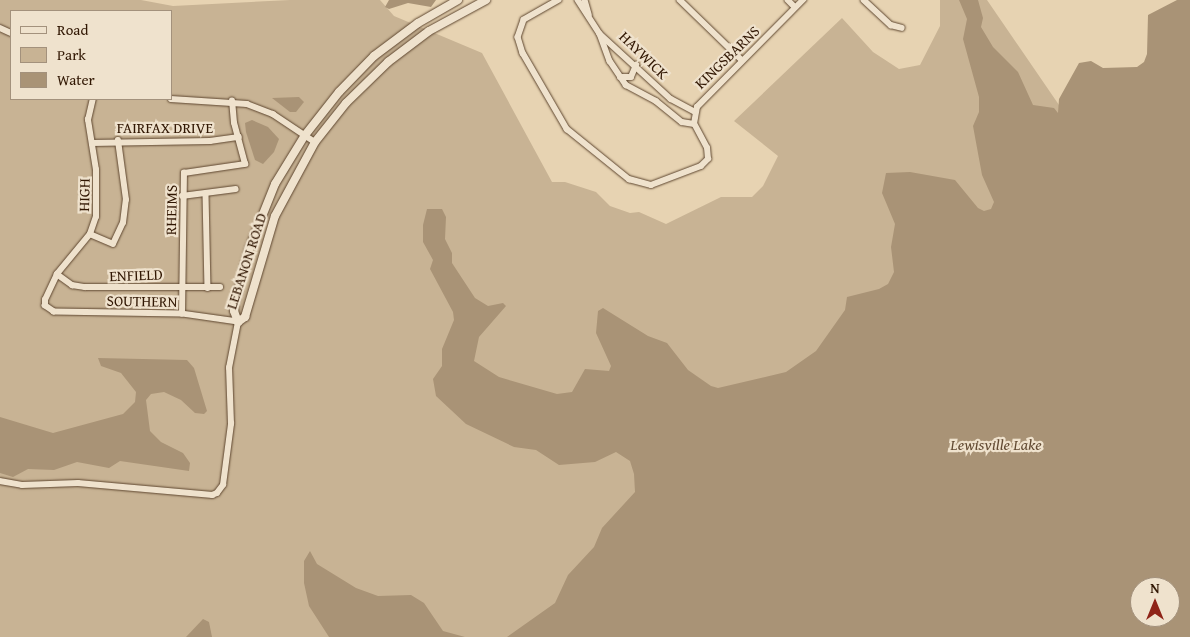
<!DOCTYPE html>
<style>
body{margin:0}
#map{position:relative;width:1190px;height:637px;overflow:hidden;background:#e7d3b2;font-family:"Gentium Book Plus",serif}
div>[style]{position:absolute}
.green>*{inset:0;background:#c8b394}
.water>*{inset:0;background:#a99376}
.roads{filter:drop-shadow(0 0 1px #5e462f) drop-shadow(0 0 1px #5e462f)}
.street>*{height:5.5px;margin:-2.75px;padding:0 2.75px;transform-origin:2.75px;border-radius:2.75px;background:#efe2cd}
.secondary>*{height:8px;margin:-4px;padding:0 4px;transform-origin:4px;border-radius:4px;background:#efe2cd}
span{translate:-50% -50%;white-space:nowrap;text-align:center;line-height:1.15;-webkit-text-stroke:4.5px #efe2cd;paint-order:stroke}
.street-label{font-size:15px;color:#311703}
.water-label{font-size:16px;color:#614931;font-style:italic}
.legend{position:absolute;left:10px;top:10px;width:162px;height:90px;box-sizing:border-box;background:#efe2cd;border:1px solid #a3917c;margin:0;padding:6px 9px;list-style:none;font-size:15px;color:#311703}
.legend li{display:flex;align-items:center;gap:10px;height:25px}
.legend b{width:25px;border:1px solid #a3917c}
.north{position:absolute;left:1130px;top:577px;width:50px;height:50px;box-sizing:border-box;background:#efe2cd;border:1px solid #a3917c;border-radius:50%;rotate:0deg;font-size:14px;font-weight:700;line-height:20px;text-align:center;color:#311703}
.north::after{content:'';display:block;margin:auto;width:18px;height:22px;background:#8f2418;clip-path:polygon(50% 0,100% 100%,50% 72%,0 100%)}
</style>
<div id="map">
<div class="green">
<i style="clip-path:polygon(evenodd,0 0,141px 0,173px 6px,290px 0,380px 0,394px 16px,482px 53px,552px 182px,565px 182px,596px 192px,610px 206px,630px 213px,639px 212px,666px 224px,721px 197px,752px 197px,763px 186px,778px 156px,734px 121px,842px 18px,873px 52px,899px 69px,920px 65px,940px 26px,940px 0,987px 0,1096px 159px,692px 637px,0 637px,0 0,11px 11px,171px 11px,171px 99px,11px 99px,11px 11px)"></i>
</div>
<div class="water">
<i style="clip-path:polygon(389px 0,436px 0,431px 7px,408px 3px,389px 9px,385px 7px)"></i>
<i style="clip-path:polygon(evenodd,959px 0,978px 0,983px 18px,981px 27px,993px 47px,1018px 72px,1033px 105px,1054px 108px,1058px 113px,1059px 99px,1079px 63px,1091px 61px,1103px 68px,1137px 67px,1144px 62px,1147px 54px,1148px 15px,1177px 0,1190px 0,1190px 637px,507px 637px,555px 603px,568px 575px,594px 547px,602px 528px,635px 492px,634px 474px,630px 461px,616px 452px,595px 462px,559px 465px,536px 450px,514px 447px,466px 424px,436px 396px,433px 379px,442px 366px,442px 349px,454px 320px,453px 312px,430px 269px,433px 260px,423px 242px,423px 225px,427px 209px,442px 209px,446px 217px,445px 239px,452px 253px,452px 263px,475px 298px,488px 306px,503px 303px,506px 306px,479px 337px,474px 361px,499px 377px,557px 394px,572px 392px,585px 369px,609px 371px,611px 366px,596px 333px,598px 311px,603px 308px,648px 336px,667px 343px,688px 370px,711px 386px,718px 388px,786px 372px,816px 351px,845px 310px,847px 297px,879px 289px,888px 284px,894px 272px,891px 247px,895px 224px,882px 193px,886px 173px,910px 172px,955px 180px,978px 208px,984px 211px,991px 209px,994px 202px,982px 175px,973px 126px,979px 112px,979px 97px,963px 39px,967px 19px,959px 0,1140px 587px,1170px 587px,1170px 617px,1140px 617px,1140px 587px)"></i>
<i style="clip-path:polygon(299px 97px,304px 102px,296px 112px,290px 112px,272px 98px)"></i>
<i style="clip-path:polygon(252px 120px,268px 127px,279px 139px,274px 152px,263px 164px,255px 160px,246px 132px,245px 123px)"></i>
<i style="clip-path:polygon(98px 358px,187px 360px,194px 368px,207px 411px,204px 414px,195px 413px,181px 400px,164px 392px,151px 394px,146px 400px,150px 431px,161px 442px,183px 453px,190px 463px,189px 471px,120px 461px,109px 468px,77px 462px,54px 470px,28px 469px,13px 477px,0 473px,0 417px,53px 433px,123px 414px,135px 402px,136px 392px,121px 373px,101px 366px)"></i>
<i style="clip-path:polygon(310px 551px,317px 564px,356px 588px,378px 596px,411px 595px,424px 603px,443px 631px,465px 637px,329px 637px,309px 606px,304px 583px,304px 561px)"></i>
<i style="clip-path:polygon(203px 619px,209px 622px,212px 637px,186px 637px)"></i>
</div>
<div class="roads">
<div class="street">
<i style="left:559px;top:0;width:40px;rotate:150.3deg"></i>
<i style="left:524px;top:20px;width:18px;rotate:109deg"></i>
<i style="left:518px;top:37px;width:17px;rotate:73deg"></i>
<i style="left:523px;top:53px;width:88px;rotate:59.9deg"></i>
<i style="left:567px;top:129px;width:80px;rotate:38.9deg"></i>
<i style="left:629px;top:179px;width:23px;rotate:15deg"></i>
<i style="left:651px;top:185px;width:53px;rotate:-20.8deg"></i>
<i style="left:701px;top:166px;width:10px;rotate:-45deg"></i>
<i style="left:708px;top:159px;width:11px;rotate:-95deg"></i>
<i style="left:707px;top:148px;width:27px;rotate:-118deg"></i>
<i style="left:694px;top:124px;width:17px;rotate:-80deg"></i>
<i style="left:697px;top:107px;width:151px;rotate:-45.3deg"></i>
<i style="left:578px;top:0;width:40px;rotate:57.1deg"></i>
<i style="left:600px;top:34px;width:29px;rotate:70deg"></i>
<i style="left:610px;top:61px;width:29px;rotate:56deg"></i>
<i style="left:626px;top:85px;width:34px;rotate:28deg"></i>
<i style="left:656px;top:101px;width:33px;rotate:39deg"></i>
<i style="left:682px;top:122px;width:12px;rotate:9deg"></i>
<i style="left:585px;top:0;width:15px;rotate:74deg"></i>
<i style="left:680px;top:0;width:86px;rotate:44.1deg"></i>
<i style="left:788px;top:0;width:10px;rotate:45deg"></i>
<i style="left:864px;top:0;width:37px;rotate:43deg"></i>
<i style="left:891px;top:25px;width:11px;rotate:15deg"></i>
<i style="left:0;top:28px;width:12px;rotate:24deg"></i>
<i style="left:600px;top:34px;width:96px;rotate:42.5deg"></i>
<i style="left:671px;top:99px;width:27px;rotate:28deg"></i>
<i style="left:620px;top:77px;width:11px"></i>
<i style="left:631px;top:77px;width:13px;rotate:-67deg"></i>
<i style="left:171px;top:99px;width:76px;rotate:3.8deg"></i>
<i style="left:247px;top:104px;width:28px;rotate:21deg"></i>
<i style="left:273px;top:114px;width:50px;rotate:33.7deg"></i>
<i style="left:92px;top:143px;width:118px;rotate:-1deg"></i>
<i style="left:210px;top:141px;width:29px;rotate:-8deg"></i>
<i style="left:206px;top:194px;width:94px;rotate:88.8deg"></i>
<i style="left:182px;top:196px;width:54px;rotate:-7.4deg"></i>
<i style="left:90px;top:234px;width:25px;rotate:23deg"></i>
<i style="left:113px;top:244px;width:23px;rotate:-65deg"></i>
<i style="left:123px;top:223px;width:23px;rotate:-83deg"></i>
<i style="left:126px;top:200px;width:60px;rotate:-97.7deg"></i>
<i style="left:57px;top:274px;width:19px;rotate:36deg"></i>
<i style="left:72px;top:285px;width:13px;rotate:9deg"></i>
<i style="left:85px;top:287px;width:135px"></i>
<i style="left:182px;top:314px;width:141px;rotate:-89.2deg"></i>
<i style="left:184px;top:173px;width:62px;rotate:-8.4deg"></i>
<i style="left:245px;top:164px;width:42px;rotate:-105deg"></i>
<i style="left:234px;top:123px;width:22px;rotate:-95deg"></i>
<i style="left:0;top:481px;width:22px;rotate:10deg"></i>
<i style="left:22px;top:485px;width:56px;rotate:-2deg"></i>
<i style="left:78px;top:483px;width:135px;rotate:5.1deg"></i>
<i style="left:212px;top:495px;width:5px;rotate:-22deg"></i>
<i style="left:217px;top:493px;width:10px;rotate:-53deg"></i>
<i style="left:223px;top:485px;width:62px;rotate:-82.5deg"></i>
<i style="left:231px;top:424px;width:56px;rotate:-92deg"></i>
<i style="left:229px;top:368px;width:47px;rotate:-78.9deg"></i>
<i style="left:238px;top:322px;width:57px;rotate:-171.9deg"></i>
<i style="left:182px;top:314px;width:128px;rotate:-179.1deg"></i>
<i style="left:54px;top:312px;width:11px;rotate:-146deg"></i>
<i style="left:45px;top:306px;width:6px;rotate:-90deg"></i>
<i style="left:45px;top:300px;width:29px;rotate:-65deg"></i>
<i style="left:57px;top:274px;width:52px;rotate:-50.5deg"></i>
<i style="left:90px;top:234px;width:18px;rotate:-71deg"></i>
<i style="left:96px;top:217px;width:47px;rotate:-90deg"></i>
<i style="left:96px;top:170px;width:51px;rotate:-99.1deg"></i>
<i style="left:88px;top:120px;width:22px;rotate:-77deg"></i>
</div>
<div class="secondary">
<i style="left:458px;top:0;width:46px;rotate:150.1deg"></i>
<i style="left:418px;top:23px;width:55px;rotate:143.1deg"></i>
<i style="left:374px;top:56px;width:50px;rotate:134.2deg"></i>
<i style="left:339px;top:92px;width:55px;rotate:128.3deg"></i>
<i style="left:305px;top:135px;width:57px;rotate:121.5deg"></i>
<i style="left:275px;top:184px;width:70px;rotate:111.8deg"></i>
<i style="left:249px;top:249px;width:55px;rotate:104.8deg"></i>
<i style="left:235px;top:302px;width:9px;rotate:96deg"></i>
<i style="left:234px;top:311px;width:12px;rotate:70deg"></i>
<i style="left:238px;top:322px;width:9px;rotate:-36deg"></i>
<i style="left:245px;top:317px;width:105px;rotate:-73.5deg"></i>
<i style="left:275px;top:216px;width:84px;rotate:-61.6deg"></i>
<i style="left:315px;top:142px;width:50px;rotate:-51.5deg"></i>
<i style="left:346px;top:103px;width:59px;rotate:-44.3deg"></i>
<i style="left:388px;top:62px;width:51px;rotate:-37.1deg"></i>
<i style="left:429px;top:31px;width:65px;rotate:-28.5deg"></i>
</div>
</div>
<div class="street-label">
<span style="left:644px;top:55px;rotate:44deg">HAYWICK</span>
<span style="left:727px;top:57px;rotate:-44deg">KINGSBARNS</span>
<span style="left:165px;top:128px">FAIRFAX DRIVE</span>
<span style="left:84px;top:195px;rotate:-89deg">HIGH</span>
<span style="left:171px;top:210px;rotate:-89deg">RHEIMS</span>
<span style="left:246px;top:261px;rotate:-72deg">LEBANON ROAD</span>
<span style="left:136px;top:275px;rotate:-2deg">ENFIELD</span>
<span style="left:142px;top:301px;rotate:1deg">SOUTHERN</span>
</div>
<div class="water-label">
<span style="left:996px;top:444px">Lewisville Lake</span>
</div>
<ul class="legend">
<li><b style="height:6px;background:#efe2cd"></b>Road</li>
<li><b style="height:14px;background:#c8b394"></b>Park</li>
<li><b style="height:14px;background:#a99376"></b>Water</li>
</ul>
<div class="north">N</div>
</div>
